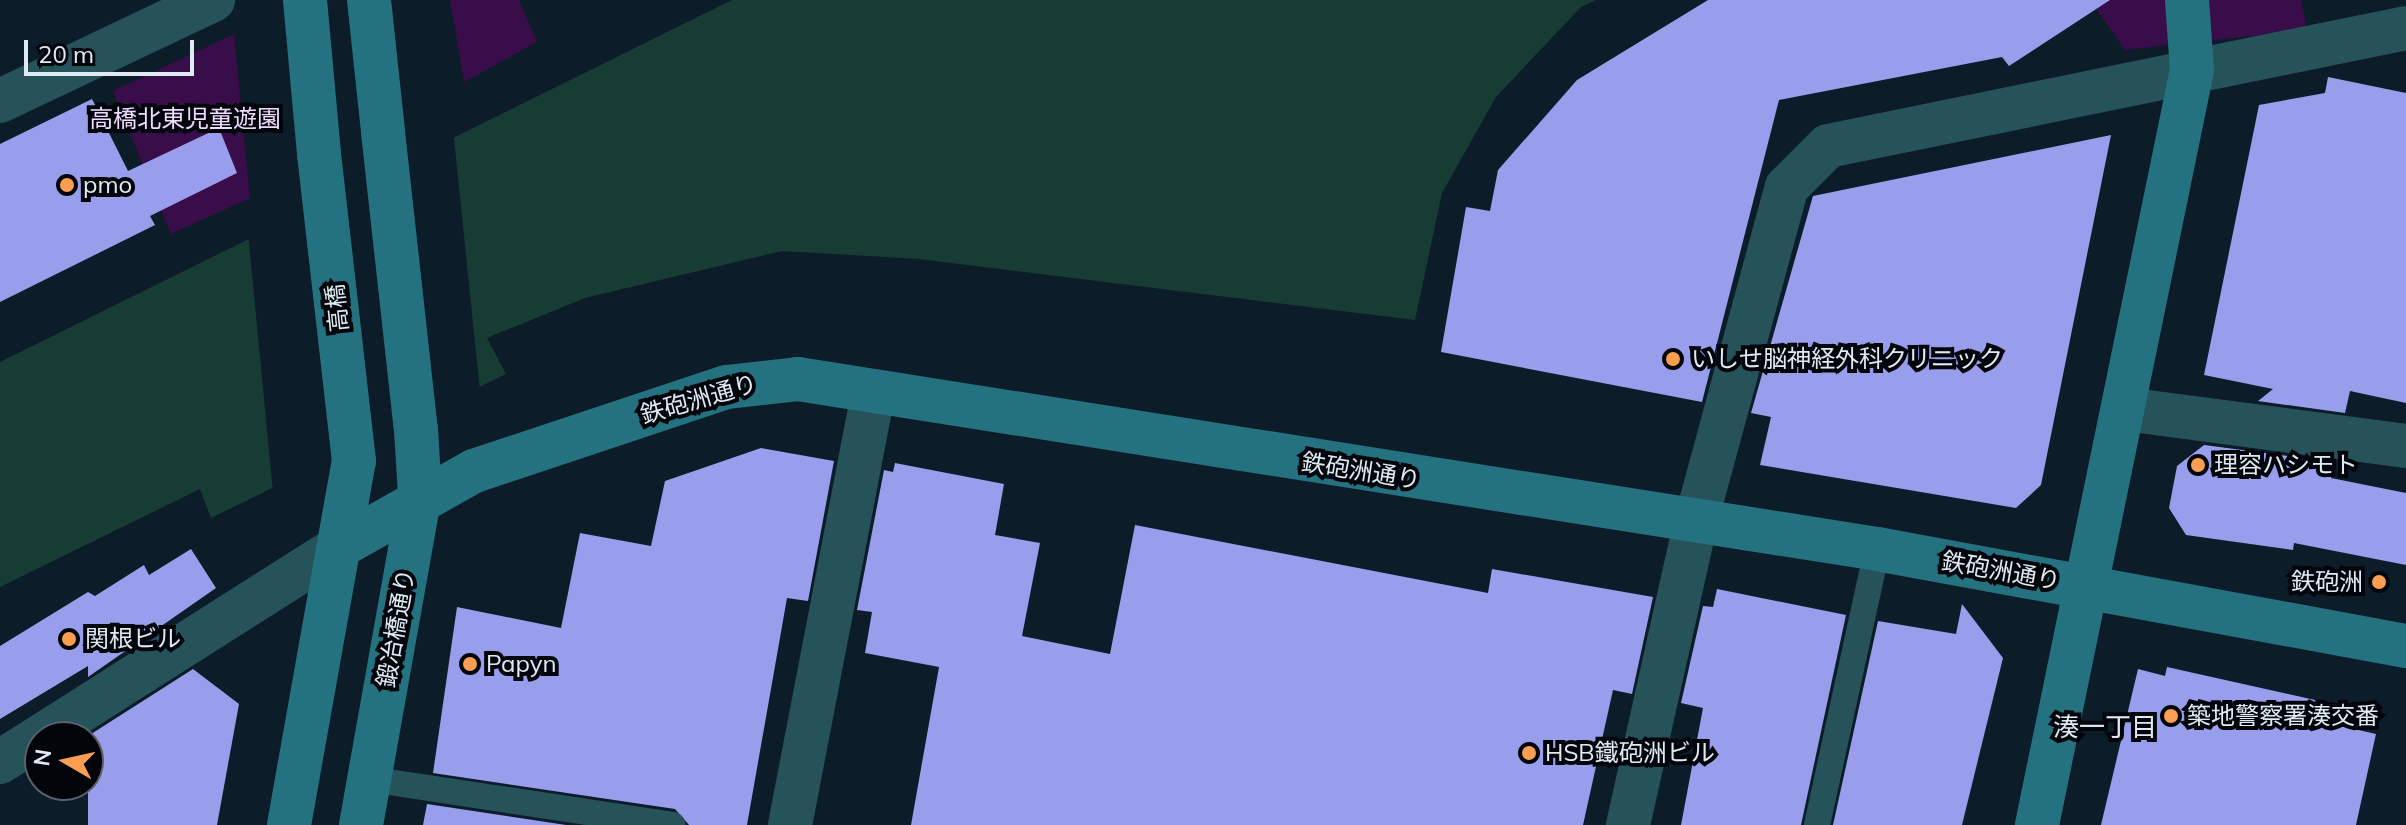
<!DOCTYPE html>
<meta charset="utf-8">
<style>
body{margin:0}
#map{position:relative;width:2406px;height:825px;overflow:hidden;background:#0d1c29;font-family:Mulish,"Noto Sans JP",sans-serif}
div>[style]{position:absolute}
.green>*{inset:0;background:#380d4a}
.water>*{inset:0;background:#173c33}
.pier>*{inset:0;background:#0d1c29}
.building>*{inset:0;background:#989eec}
.lane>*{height:26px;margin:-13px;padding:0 13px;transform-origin:13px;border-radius:13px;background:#26525a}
.street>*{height:44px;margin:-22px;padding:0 22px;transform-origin:22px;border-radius:22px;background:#26525a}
.secondary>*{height:44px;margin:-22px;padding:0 22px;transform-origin:22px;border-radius:22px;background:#24727f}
.secondary-bridge>*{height:44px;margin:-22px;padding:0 22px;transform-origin:22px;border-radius:22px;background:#24727f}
.dots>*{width:22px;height:22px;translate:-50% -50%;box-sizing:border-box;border:4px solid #02060b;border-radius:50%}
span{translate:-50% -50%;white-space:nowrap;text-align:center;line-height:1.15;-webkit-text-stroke:8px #02060b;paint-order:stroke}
.park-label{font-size:24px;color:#f1d8fe}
.poi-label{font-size:24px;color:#dfeaf3}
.left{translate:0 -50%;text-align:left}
.right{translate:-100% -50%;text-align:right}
.street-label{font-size:24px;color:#dfeaf3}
.neighbourhood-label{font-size:26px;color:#dfeaf3}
.north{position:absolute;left:24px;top:721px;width:80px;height:80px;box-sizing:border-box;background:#02060b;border:2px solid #5a6168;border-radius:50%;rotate:279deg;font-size:22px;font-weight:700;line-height:32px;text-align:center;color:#dfeaf3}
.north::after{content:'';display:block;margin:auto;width:28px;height:36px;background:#fb9e51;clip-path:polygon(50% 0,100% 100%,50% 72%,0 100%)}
.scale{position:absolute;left:24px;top:40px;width:170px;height:36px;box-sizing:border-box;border:4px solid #dfeaf3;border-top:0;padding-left:10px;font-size:24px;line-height:28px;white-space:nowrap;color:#dfeaf3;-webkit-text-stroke:6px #02060b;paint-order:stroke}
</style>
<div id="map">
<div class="green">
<i style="clip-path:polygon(450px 0,519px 0,537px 42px,464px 82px)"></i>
<i style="clip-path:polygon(2090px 0,2301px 0,2307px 30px,2125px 50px)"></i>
<i style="clip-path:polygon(234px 34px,250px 198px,171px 234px,113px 91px)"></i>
</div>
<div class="water">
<i style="clip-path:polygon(732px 0,1596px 0,1581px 7px,1496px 97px,1442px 193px,1415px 320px,919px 259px,782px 251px,585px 298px,487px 338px,506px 374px,211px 518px,200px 489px,0 587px,0 362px)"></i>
</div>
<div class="pier">
<i style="clip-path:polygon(453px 129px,480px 391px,273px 492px,248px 232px)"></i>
</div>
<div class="building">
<i style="clip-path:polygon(1708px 0,2110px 0,2009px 66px,2002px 57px,1779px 100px,1702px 402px,1441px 352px,1466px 207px,1490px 211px,1498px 170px,1577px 80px)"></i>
<i style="clip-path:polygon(2328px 77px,2406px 93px,2406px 403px,2350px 391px,2345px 413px,2258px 401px,2273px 389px,2204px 375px,2259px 105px,2325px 93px)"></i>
<i style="clip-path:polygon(92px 99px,128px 171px,219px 128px,237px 173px,150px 216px,155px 225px,0 302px,0 144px)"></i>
<i style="clip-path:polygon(2111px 135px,2041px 485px,2016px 508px,1760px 465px,1771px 417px,1751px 413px,1813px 196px)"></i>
<i style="clip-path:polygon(2204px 445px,2335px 462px,2331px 478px,2406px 493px,2406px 565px,2294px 543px,2293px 550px,2186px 535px,2169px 508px,2177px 466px)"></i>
<i style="clip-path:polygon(761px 448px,834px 461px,808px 601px,787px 598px,747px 825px,689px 825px,675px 809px,433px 773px,457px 607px,561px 628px,580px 533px,651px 546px,665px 481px)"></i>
<i style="clip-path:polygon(895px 463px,1004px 484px,995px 535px,1040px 543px,1022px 636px,1110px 654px,1135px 525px,1488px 593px,1492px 569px,1653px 597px,1632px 694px,1613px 690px,1583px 825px,911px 825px,939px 667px,865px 653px,872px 612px,857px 610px,884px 470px,893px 472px)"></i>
<i style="clip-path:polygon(191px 549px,216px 588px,88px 677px,88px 666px,0 719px,0 646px,88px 592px,95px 596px,144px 565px,149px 575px)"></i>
<i style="clip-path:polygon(1717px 589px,1846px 615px,1801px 825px,1681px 825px,1703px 708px,1681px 703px,1703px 606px,1713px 607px)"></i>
<i style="clip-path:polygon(1962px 604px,2003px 658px,1962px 825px,1833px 825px,1878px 621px,1956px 634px)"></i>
<i style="clip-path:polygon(2167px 667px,2315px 700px,2311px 719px,2376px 734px,2356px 825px,2101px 825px,2138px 669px,2165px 676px)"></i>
<i style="clip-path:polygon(193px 669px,239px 704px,217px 825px,88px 825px,88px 736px)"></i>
<i style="clip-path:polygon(427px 804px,566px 825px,423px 825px)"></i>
</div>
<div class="lane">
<i style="left:369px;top:779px;width:307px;rotate:8.6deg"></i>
<i style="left:1817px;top:825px;width:282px;rotate:-77.7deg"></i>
</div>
<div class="street">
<i style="left:0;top:101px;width:236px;rotate:-25.4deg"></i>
<i style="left:2125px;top:409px;width:283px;rotate:7.5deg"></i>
<i style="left:0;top:762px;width:405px;rotate:-32.4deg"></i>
<i style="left:790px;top:825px;width:440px;rotate:-79.1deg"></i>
<i style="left:1628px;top:825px;width:312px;rotate:-77.4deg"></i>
<i style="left:1696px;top:521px;width:346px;rotate:-74.8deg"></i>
<i style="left:1787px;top:187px;width:58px;rotate:-45deg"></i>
<i style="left:1828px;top:146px;width:590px;rotate:-11.54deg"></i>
</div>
<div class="secondary">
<i style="left:305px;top:0;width:155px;rotate:84.8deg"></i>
<i style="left:369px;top:0;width:133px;rotate:83.9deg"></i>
<i style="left:342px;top:545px;width:151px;rotate:-29.3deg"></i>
<i style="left:474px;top:471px;width:267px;rotate:-18.4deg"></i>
<i style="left:727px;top:387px;width:71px;rotate:-6.4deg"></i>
<i style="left:798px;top:379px;width:1092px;rotate:8.95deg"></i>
<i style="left:1877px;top:549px;width:538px;rotate:10.39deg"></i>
<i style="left:289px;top:825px;width:370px;rotate:-79.9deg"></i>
<i style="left:361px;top:825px;width:335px;rotate:-79.9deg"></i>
<i style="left:420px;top:495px;width:66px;rotate:-93.5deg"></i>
<i style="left:2037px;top:825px;width:771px;rotate:-78.4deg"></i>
<i style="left:2192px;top:70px;width:70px;rotate:-94.1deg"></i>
</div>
<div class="secondary-bridge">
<i style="left:383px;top:132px;width:299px;rotate:83.7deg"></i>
<i style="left:319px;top:154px;width:309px;rotate:83.5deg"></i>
</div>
<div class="dots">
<i style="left:67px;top:185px;background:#fb9e51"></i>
<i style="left:1673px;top:359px;background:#fb9e51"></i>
<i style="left:2198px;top:465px;background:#fb9e51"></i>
<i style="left:2379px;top:582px;background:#fb9e51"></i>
<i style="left:69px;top:639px;background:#fb9e51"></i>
<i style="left:470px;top:664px;background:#fb9e51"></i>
<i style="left:2171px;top:716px;background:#fb9e51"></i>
<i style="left:1529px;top:753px;background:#fb9e51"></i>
</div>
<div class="park-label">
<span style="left:185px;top:119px">高橋北東児童遊園</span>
</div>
<div class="poi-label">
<span class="left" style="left:83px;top:185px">pmo</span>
<span class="left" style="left:1691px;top:359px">いしせ脳神経外科クリニック</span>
<span class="left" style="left:2214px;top:465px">理容ハシモト</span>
<span class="right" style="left:2363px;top:582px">鉄砲洲</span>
<span class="left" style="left:85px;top:639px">関根ビル</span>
<span class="left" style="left:486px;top:664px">Papyn</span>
<span class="left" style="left:2187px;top:716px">築地警察署湊交番</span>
<span class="left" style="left:1545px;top:753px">HSB鐵砲洲ビル</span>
</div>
<div class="street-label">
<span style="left:337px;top:308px;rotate:-96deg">高橋</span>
<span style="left:699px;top:399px;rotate:-16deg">鉄砲洲通り</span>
<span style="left:1361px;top:471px;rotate:9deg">鉄砲洲通り</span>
<span style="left:2001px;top:571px;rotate:10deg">鉄砲洲通り</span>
<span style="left:396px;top:628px;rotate:-80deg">鍛冶橋通り</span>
</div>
<div class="neighbourhood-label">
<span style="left:2105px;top:727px">湊一丁目</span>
</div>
<div class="north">N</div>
<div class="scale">20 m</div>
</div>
